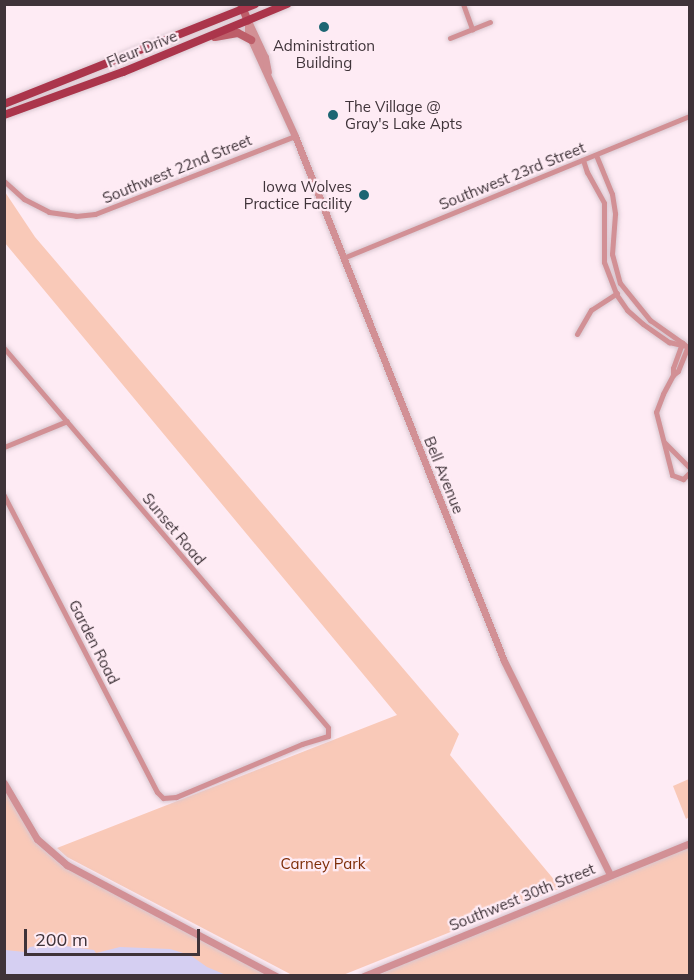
<!DOCTYPE html>
<style>
body{margin:0}
#map{position:relative;width:694px;height:980px;overflow:hidden;background:#feebf4;font-family:Mulish,sans-serif}
div>[style]{position:absolute}
.green>*{inset:0;background:#f9c9b8}
.water>*{inset:0;background:#d5cff2}
.roads{filter:drop-shadow(0 0 2px #d8c6cf) drop-shadow(0 0 2px #d8c6cf)}
.minor>*{height:5px;margin:-2.5px;padding:0 2.5px;transform-origin:2.5px;border-radius:2.5px;background:#d29095}
.tertiary>*{height:7px;margin:-3.5px;padding:0 3.5px;transform-origin:3.5px;border-radius:3.5px;background:#d29095}
.secondary>*{height:8px;margin:-4px;padding:0 4px;transform-origin:4px;border-radius:4px;background:#bd5e69}
.primary>*{height:8px;margin:-4px;padding:0 4px;transform-origin:4px;border-radius:4px;background:#ab354b}
.dots>*{width:16px;height:16px;translate:-50% -50%;box-sizing:border-box;border:3px solid #feebf4;border-radius:50%}
span{translate:-50% -50%;white-space:nowrap;text-align:center;line-height:1.15;-webkit-text-stroke:4.5px #feebf4;paint-order:stroke}
.poi-label{font-size:15px;color:#3f3339}
.left{translate:0 -50%;text-align:left}
.right{translate:-100% -50%;text-align:right}
.street-label{font-size:15px;color:#3f3339}
.park-label{font-size:15px;color:#7d2c07}
.frame{position:absolute;inset:0;border:6px solid #3f3339;pointer-events:none}
.scale{position:absolute;left:24px;top:929px;width:176px;height:27px;box-sizing:border-box;border:3px solid #3f3339;border-top:0;padding-left:8px;font-size:18px;line-height:21px;white-space:nowrap;color:#3f3339;-webkit-text-stroke:4px #feebf4;paint-order:stroke}
</style>
<div id="map">
<div class="green">
<i style="clip-path:polygon(5px 192px,35px 237px,459px 734px,450px 755px,561px 888px,343px 975px,292px 975px,67px 857px,57px 848px,397px 715px,5px 243px)"></i>
<i style="clip-path:polygon(689px 779px,689px 817px,686px 819px,673px 786px)"></i>
<i style="clip-path:polygon(4px 789px,36px 843px,62px 866px,268px 975px,5px 975px)"></i>
<i style="clip-path:polygon(689px 844px,689px 975px,377px 976px,392px 969px)"></i>
</div>
<div class="water">
<i style="clip-path:polygon(51px 944px,94px 950px,96px 953px,120px 947px,170px 949px,190px 955px,207px 967px,226px 975px,5px 975px,5px 950px,25px 952px,30px 947px)"></i>
</div>
<div class="roads">
<div class="minor">
<i style="left:463px;top:4px;width:27px;rotate:70deg"></i>
<i style="left:450px;top:38px;width:43px;rotate:-21.8deg"></i>
<i style="left:596px;top:155px;width:42px;rotate:67.7deg"></i>
<i style="left:612px;top:194px;width:20px;rotate:81deg"></i>
<i style="left:615px;top:214px;width:40px;rotate:94.3deg"></i>
<i style="left:612px;top:254px;width:30px;rotate:75deg"></i>
<i style="left:620px;top:283px;width:48px;rotate:51deg"></i>
<i style="left:650px;top:320px;width:42px;rotate:35.2deg"></i>
<i style="left:583px;top:160px;width:13px;rotate:72deg"></i>
<i style="left:587px;top:172px;width:35px;rotate:61deg"></i>
<i style="left:604px;top:203px;width:59px;rotate:90deg"></i>
<i style="left:604px;top:262px;width:34px;rotate:69deg"></i>
<i style="left:616px;top:294px;width:19px;rotate:55deg"></i>
<i style="left:627px;top:310px;width:21px;rotate:41deg"></i>
<i style="left:643px;top:324px;width:32px;rotate:35deg"></i>
<i style="left:669px;top:342px;width:22px;rotate:13deg"></i>
<i style="left:4px;top:181px;width:27px;rotate:42deg"></i>
<i style="left:24px;top:199px;width:28px;rotate:27deg"></i>
<i style="left:49px;top:212px;width:27px;rotate:8deg"></i>
<i style="left:76px;top:216px;width:19px;rotate:-6deg"></i>
<i style="left:95px;top:214px;width:215px;rotate:-21.3deg"></i>
<i style="left:343px;top:258px;width:375px;rotate:-22.3deg"></i>
<i style="left:577px;top:334px;width:28px;rotate:-60deg"></i>
<i style="left:591px;top:310px;width:31px;rotate:-33deg"></i>
<i style="left:688px;top:346px;width:27px;rotate:112deg"></i>
<i style="left:678px;top:371px;width:6px;rotate:141deg"></i>
<i style="left:673px;top:375px;width:21px;rotate:118deg"></i>
<i style="left:663px;top:394px;width:19px;rotate:111deg"></i>
<i style="left:656px;top:412px;width:65px;rotate:75.7deg"></i>
<i style="left:672px;top:475px;width:12px;rotate:20deg"></i>
<i style="left:683px;top:479px;width:10px;rotate:-45deg"></i>
<i style="left:4px;top:348px;width:499px;rotate:49.5deg"></i>
<i style="left:328px;top:728px;width:8px;rotate:90deg"></i>
<i style="left:328px;top:736px;width:27px;rotate:163deg"></i>
<i style="left:302px;top:744px;width:137px;rotate:157.2deg"></i>
<i style="left:176px;top:797px;width:13px;rotate:176deg"></i>
<i style="left:163px;top:798px;width:8px;rotate:-135deg"></i>
<i style="left:157px;top:792px;width:334px;rotate:-117.3deg"></i>
<i style="left:673px;top:375px;width:7px;rotate:-90deg"></i>
<i style="left:673px;top:368px;width:27px;rotate:-70deg"></i>
<i style="left:664px;top:442px;width:37px;rotate:45deg"></i>
<i style="left:4px;top:447px;width:68px;rotate:-22.4deg"></i>
</div>
<div class="tertiary">
<i style="left:248px;top:21px;width:12px;rotate:90deg"></i>
<i style="left:248px;top:33px;width:113px;rotate:65.5deg"></i>
<i style="left:295px;top:136px;width:565px;rotate:68.29deg"></i>
<i style="left:504px;top:661px;width:239px;rotate:63.6deg"></i>
<i style="left:248px;top:21px;width:40px;rotate:65deg"></i>
<i style="left:265px;top:57px;width:15px;rotate:79deg"></i>
<i style="left:4px;top:783px;width:65px;rotate:59.5deg"></i>
<i style="left:37px;top:839px;width:40px;rotate:41deg"></i>
<i style="left:67px;top:865px;width:237px;rotate:28deg"></i>
<i style="left:364px;top:976px;width:352px;rotate:-22.2deg"></i>
</div>
<div class="secondary">
<i style="left:241px;top:4px;width:18px;rotate:68deg"></i>
<i style="left:215px;top:37px;width:23px;rotate:-10deg"></i>
<i style="left:238px;top:33px;width:15px;rotate:28deg"></i>
</div>
<div class="primary">
<i style="left:4px;top:104px;width:270px;rotate:-21.7deg"></i>
<i style="left:4px;top:115px;width:127px;rotate:-19.9deg"></i>
<i style="left:123px;top:72px;width:178px;rotate:-22.5deg"></i>
</div>
</div>
<div class="dots">
<i style="left:324px;top:27px;background:#1d6673"></i>
<i style="left:333px;top:115px;background:#1d6673"></i>
<i style="left:364px;top:195px;background:#1d6673"></i>
</div>
<div class="poi-label">
<span style="left:324px;top:54px">Administration<br>Building</span>
<span class="left" style="left:345px;top:115px">The Village @<br>Gray's Lake Apts</span>
<span class="right" style="left:352px;top:195px">Iowa Wolves<br>Practice Facility</span>
</div>
<div class="street-label">
<span style="left:142px;top:49px;rotate:-22deg">Fleur Drive</span>
<span style="left:177px;top:169px;rotate:-22deg">Southwest 22nd Street</span>
<span style="left:512px;top:176px;rotate:-22deg">Southwest 23rd Street</span>
<span style="left:444px;top:475px;rotate:68deg">Bell Avenue</span>
<span style="left:174px;top:529px;rotate:50deg">Sunset Road</span>
<span style="left:94px;top:642px;rotate:63deg">Garden Road</span>
<span style="left:522px;top:897px;rotate:-22deg">Southwest 30th Street</span>
</div>
<div class="park-label">
<span style="left:323px;top:864px">Carney Park</span>
</div>
<div class="frame"></div>
<div class="scale">200 m</div>
</div>
